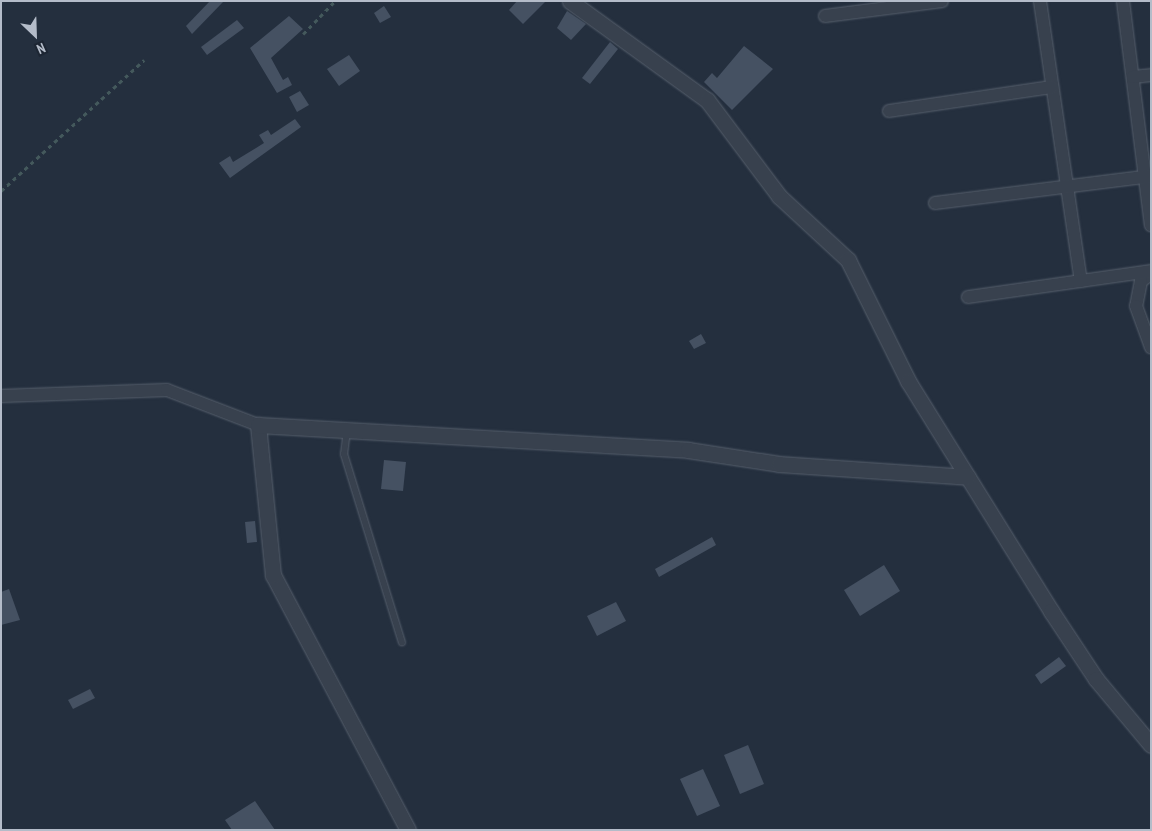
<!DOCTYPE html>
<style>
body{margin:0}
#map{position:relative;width:1152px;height:831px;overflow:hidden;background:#242f3e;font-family:"PT Sans Narrow",sans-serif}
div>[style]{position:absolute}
.building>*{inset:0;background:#455162}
.path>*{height:2.5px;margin-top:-1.25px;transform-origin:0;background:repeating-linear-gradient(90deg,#44595c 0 4px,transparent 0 8px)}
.roads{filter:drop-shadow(0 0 1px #565f6c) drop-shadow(0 0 1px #565f6c)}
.service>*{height:6px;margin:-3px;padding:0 3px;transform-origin:3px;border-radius:3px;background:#38414e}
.minor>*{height:12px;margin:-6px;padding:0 6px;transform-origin:6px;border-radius:6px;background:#38414e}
.tertiary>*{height:15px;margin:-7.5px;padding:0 7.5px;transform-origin:7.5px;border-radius:7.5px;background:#38414e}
span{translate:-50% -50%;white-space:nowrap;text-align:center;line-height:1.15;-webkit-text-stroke:5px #1d2633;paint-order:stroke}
.frame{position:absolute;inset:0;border:2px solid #b4bcc9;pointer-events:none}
.north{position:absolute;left:10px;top:10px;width:50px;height:50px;-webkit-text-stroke:4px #1d2633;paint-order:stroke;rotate:156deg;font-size:14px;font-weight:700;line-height:20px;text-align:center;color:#b4bcc9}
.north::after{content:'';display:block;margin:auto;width:18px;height:22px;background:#b4bcc9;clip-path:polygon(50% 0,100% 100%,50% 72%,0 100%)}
</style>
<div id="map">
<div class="building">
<i style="clip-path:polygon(210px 1px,224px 1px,192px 34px,186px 26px)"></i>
<i style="clip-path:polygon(517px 1px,546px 1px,523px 24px,509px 10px)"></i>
<i style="clip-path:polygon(384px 6px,391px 17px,380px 23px,374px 13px)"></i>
<i style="clip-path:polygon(567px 11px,586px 24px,571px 40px,557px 28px)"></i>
<i style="clip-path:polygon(289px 16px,303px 29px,271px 58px,283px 80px,288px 77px,292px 85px,277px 93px,250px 48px)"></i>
<i style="clip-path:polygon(237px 20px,244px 28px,207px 55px,201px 47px)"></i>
<i style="clip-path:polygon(610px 42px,618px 49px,590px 84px,582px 78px)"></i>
<i style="clip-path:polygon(744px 46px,773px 69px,732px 110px,704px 82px,712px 73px,717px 78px)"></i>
<i style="clip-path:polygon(349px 55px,360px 71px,339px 86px,327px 69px)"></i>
<i style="clip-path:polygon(300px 91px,309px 105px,297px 112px,289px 97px)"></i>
<i style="clip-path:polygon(295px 119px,301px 127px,230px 178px,219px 163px,230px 156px,233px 162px,264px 143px,259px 135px,268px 130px,271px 135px)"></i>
<i style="clip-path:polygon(701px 334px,706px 343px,694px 349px,689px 341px)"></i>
<i style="clip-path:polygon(384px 460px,406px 462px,403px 491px,381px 489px)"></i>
<i style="clip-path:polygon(255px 521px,257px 542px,247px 543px,245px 522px)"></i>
<i style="clip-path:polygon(712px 537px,716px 545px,659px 577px,655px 569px)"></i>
<i style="clip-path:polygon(884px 565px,900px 591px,860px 616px,844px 590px)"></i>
<i style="clip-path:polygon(9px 589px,20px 620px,1px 625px,1px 592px)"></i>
<i style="clip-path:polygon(616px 602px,626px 621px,597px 636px,587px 616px)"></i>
<i style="clip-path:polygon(1059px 657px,1066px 666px,1041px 684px,1035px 675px)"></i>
<i style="clip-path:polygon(90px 689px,95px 698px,73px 709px,68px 700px)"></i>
<i style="clip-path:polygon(748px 745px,764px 784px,740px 794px,724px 755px)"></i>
<i style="clip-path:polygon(703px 769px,720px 806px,697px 816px,680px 779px)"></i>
<i style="clip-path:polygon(255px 801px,275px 830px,232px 830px,225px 820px)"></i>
</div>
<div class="path">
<i style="left:303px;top:34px;width:46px;rotate:-45.9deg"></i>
<i style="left:1px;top:191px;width:194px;rotate:-42.5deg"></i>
</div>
<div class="roads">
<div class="service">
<i style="left:347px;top:430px;width:24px;rotate:97deg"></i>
<i style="left:344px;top:454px;width:197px;rotate:72.9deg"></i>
</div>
<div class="minor">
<i style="left:1040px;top:1px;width:283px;rotate:81.7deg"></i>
<i style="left:1123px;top:1px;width:226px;rotate:82.9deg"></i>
<i style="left:825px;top:16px;width:118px;rotate:-7.3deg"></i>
<i style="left:1133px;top:77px;width:18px;rotate:-6deg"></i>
<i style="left:889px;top:111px;width:165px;rotate:-8.4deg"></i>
<i style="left:935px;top:203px;width:218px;rotate:-7.1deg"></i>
<i style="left:1151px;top:274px;width:12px;rotate:145deg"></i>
<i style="left:1141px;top:281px;width:25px;rotate:101deg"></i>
<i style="left:1136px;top:306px;width:44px;rotate:69.9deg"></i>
<i style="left:968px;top:297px;width:185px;rotate:-8.1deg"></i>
<i style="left:1px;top:396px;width:166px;rotate:-2.1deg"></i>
<i style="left:167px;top:390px;width:97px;rotate:21deg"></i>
</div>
<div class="tertiary">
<i style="left:570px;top:1px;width:169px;rotate:35.9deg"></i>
<i style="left:707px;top:100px;width:120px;rotate:53.1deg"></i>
<i style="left:779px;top:196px;width:94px;rotate:42.8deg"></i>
<i style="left:848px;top:260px;width:135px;rotate:63.6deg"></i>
<i style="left:908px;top:381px;width:271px;rotate:58.1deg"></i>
<i style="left:1051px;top:611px;width:82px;rotate:56.5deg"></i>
<i style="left:1096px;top:679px;width:86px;rotate:50.2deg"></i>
<i style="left:408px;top:830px;width:289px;rotate:-117.9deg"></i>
<i style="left:273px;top:575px;width:151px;rotate:-95.7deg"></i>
<i style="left:258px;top:425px;width:431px;rotate:3.3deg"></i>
<i style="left:688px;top:450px;width:92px;rotate:8.7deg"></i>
<i style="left:779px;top:464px;width:189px;rotate:3.9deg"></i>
</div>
</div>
<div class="frame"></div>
<div class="north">N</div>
</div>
